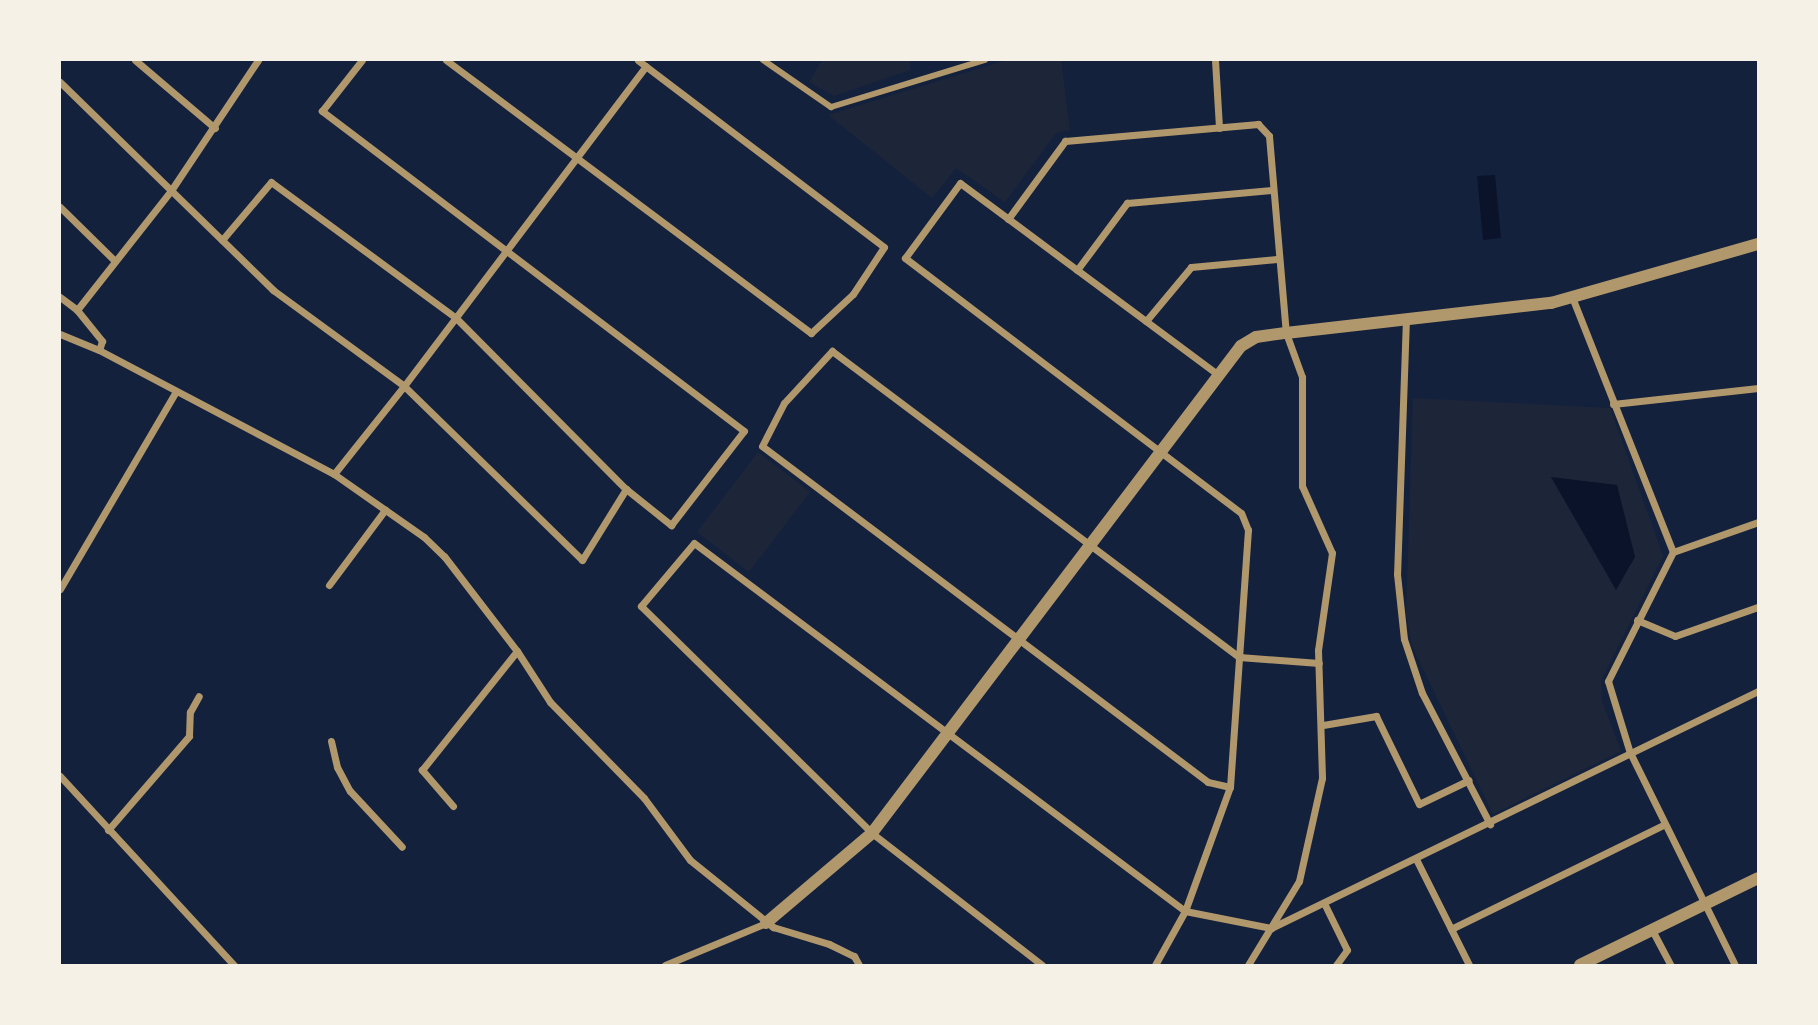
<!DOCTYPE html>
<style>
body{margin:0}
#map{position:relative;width:1818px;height:1025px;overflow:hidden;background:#14213d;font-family:Bitter,serif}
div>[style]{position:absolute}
.green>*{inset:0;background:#1d2539}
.water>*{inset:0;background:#0b132b}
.pedestrian>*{height:6px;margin:-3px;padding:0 3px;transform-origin:3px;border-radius:3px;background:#b1986c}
.minor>*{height:7px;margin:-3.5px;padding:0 3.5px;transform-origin:3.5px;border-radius:3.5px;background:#b1986c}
.tertiary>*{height:12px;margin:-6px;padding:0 6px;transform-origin:6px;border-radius:6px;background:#b1986c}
span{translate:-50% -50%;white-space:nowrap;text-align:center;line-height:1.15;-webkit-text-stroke:5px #f6f1e7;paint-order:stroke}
.frame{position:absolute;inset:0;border:61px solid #f6f1e7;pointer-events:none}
</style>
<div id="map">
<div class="green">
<i style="clip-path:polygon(822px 60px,910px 60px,910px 70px,834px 96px,809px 82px)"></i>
<i style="clip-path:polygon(1007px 60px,1061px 60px,1070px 130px,1056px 133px,1005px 202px,956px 168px,932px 198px,828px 115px)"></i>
<i style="clip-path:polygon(1413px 398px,1610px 408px,1663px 556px,1601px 681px,1602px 701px,1621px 751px,1493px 814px,1412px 646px,1406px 614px)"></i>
<i style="clip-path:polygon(758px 452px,810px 492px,749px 572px,697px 532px)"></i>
</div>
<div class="water">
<i style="clip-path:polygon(1495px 175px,1501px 238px,1483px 240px,1477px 176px)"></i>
<i style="clip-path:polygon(1551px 477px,1617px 485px,1635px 557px,1616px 590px)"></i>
</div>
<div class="pedestrian">
<i style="left:763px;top:60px;width:83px;rotate:34.7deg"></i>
<i style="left:831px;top:107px;width:161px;rotate:-17deg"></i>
</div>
<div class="minor">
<i style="left:135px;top:60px;width:105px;rotate:40.4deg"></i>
<i style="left:446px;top:60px;width:456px;rotate:36.8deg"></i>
<i style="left:811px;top:333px;width:57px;rotate:-42.9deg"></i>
<i style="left:853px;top:294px;width:56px;rotate:-56.6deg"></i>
<i style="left:884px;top:247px;width:309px;rotate:-142.8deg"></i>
<i style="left:1215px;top:60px;width:68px;rotate:86.6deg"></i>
<i style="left:60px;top:82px;width:298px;rotate:44.3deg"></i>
<i style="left:273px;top:290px;width:162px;rotate:36.2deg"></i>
<i style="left:404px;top:386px;width:401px;rotate:-52.9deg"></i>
<i style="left:60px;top:207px;width:77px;rotate:44.5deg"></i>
<i style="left:1008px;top:219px;width:97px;rotate:-53.8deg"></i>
<i style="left:1065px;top:141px;width:194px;rotate:-5deg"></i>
<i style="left:1258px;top:124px;width:16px;rotate:47deg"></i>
<i style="left:1269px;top:136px;width:198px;rotate:85.1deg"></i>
<i style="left:1286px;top:333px;width:47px;rotate:70deg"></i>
<i style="left:1302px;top:377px;width:109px;rotate:90deg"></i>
<i style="left:1302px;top:486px;width:73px;rotate:65.9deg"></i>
<i style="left:1332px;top:553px;width:98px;rotate:98.2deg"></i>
<i style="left:1318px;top:650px;width:128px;rotate:88.2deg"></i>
<i style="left:1322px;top:778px;width:106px;rotate:102.6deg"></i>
<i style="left:1299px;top:881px;width:98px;rotate:121.3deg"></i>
<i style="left:222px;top:240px;width:76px;rotate:-49.8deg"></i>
<i style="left:271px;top:182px;width:228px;rotate:36.3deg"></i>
<i style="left:455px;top:317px;width:243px;rotate:45.2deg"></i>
<i style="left:626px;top:489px;width:58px;rotate:38.7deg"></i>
<i style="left:671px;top:525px;width:119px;rotate:-52.2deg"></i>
<i style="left:744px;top:431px;width:530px;rotate:-142.83deg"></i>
<i style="left:322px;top:111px;width:65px;rotate:-51.9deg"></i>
<i style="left:1077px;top:270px;width:84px;rotate:-53.3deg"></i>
<i style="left:1127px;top:203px;width:146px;rotate:-5.1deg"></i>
<i style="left:60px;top:297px;width:21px;rotate:37deg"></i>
<i style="left:77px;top:310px;width:40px;rotate:51deg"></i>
<i style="left:102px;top:341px;width:9px;rotate:108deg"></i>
<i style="left:99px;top:350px;width:266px;rotate:27.8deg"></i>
<i style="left:334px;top:474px;width:110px;rotate:35deg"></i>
<i style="left:424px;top:537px;width:28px;rotate:44deg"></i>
<i style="left:444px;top:556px;width:120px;rotate:52.5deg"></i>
<i style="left:517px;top:651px;width:61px;rotate:57.1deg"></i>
<i style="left:550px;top:702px;width:134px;rotate:45.6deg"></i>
<i style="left:644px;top:798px;width:77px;rotate:53.4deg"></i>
<i style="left:690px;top:860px;width:107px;rotate:38.9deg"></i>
<i style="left:773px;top:927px;width:59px;rotate:16.9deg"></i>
<i style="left:829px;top:944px;width:28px;rotate:26deg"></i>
<i style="left:854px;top:956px;width:10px;rotate:61deg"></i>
<i style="left:1572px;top:297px;width:274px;rotate:68.4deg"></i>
<i style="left:77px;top:310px;width:150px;rotate:-51.8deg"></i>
<i style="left:170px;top:192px;width:159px;rotate:-56.3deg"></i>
<i style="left:1406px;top:318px;width:256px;rotate:92deg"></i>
<i style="left:1397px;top:574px;width:65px;rotate:83.9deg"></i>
<i style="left:1404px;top:639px;width:57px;rotate:71.6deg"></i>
<i style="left:1422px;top:693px;width:148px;rotate:62.6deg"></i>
<i style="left:1146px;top:321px;width:70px;rotate:-50.2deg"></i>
<i style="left:1191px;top:267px;width:86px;rotate:-5.3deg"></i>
<i style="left:60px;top:334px;width:42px;rotate:22.3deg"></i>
<i style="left:1613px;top:404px;width:146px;rotate:-6.3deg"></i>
<i style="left:334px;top:474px;width:112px;rotate:-51.5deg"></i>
<i style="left:404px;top:386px;width:249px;rotate:44.3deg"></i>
<i style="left:582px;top:560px;width:84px;rotate:-58.2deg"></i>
<i style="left:329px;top:585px;width:94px;rotate:-53.3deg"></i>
<i style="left:60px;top:589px;width:229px;rotate:-59.6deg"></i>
<i style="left:1637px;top:620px;width:41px;rotate:22.8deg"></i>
<i style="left:1675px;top:636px;width:88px;rotate:-19.3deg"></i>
<i style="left:1323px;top:725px;width:54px;rotate:-9.6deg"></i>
<i style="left:1376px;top:716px;width:98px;rotate:64deg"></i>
<i style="left:1419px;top:804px;width:55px;rotate:-25.6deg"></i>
<i style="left:331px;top:741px;width:27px;rotate:77deg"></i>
<i style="left:337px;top:767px;width:27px;rotate:62deg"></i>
<i style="left:350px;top:791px;width:76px;rotate:47.1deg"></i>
<i style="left:60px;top:776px;width:257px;rotate:47.4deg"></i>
<i style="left:1230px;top:787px;width:23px;rotate:-167deg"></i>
<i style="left:1208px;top:782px;width:558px;rotate:-143.01deg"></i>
<i style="left:762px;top:446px;width:48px;rotate:-62.9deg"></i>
<i style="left:784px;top:403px;width:71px;rotate:-47.3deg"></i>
<i style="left:832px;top:351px;width:509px;rotate:36.94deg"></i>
<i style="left:1239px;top:657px;width:80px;rotate:4.3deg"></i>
<i style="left:453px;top:806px;width:48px;rotate:-130.7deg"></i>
<i style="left:422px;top:770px;width:152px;rotate:-51.4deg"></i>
<i style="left:108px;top:830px;width:124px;rotate:-49.2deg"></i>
<i style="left:189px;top:736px;width:24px;rotate:-88deg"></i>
<i style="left:190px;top:712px;width:18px;rotate:-61deg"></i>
<i style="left:1416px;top:859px;width:119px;rotate:63.4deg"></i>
<i style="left:1324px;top:903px;width:52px;rotate:63.9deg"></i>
<i style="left:1347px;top:950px;width:19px;rotate:126deg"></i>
<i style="left:1451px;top:929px;width:236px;rotate:-26.1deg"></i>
<i style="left:1652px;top:930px;width:40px;rotate:62deg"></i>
<i style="left:665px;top:965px;width:109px;rotate:-22.6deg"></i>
<i style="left:1042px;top:965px;width:215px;rotate:-142.2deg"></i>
<i style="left:872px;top:833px;width:324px;rotate:-135.5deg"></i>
<i style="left:641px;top:606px;width:82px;rotate:-49.9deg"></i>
<i style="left:694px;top:543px;width:614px;rotate:36.85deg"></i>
<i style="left:1185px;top:911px;width:88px;rotate:11.2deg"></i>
<i style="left:1271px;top:928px;width:542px;rotate:-25.95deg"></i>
<i style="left:1155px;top:965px;width:62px;rotate:-60.9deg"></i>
<i style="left:1185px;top:911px;width:132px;rotate:-70.1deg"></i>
<i style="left:1230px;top:787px;width:258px;rotate:-86deg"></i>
<i style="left:1248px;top:530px;width:18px;rotate:-112deg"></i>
<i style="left:1241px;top:513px;width:422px;rotate:-142.8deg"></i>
<i style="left:905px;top:258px;width:93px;rotate:-53.7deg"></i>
<i style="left:960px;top:183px;width:322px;rotate:36.6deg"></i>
<i style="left:1735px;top:965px;width:237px;rotate:-116.3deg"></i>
<i style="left:1630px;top:753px;width:75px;rotate:-107deg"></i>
<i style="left:1608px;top:681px;width:144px;rotate:-63.3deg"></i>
<i style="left:1673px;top:552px;width:90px;rotate:-19.4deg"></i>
</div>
<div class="tertiary">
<i style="left:766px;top:923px;width:139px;rotate:-40.3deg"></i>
<i style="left:872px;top:833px;width:611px;rotate:-52.85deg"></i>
<i style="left:1241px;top:346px;width:17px;rotate:-31deg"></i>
<i style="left:1256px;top:337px;width:30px;rotate:-8deg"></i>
<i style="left:1286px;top:333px;width:267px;rotate:-6.5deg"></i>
<i style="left:1551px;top:303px;width:215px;rotate:-15.9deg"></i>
<i style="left:1580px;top:965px;width:198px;rotate:-26deg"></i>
</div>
<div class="frame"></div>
</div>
